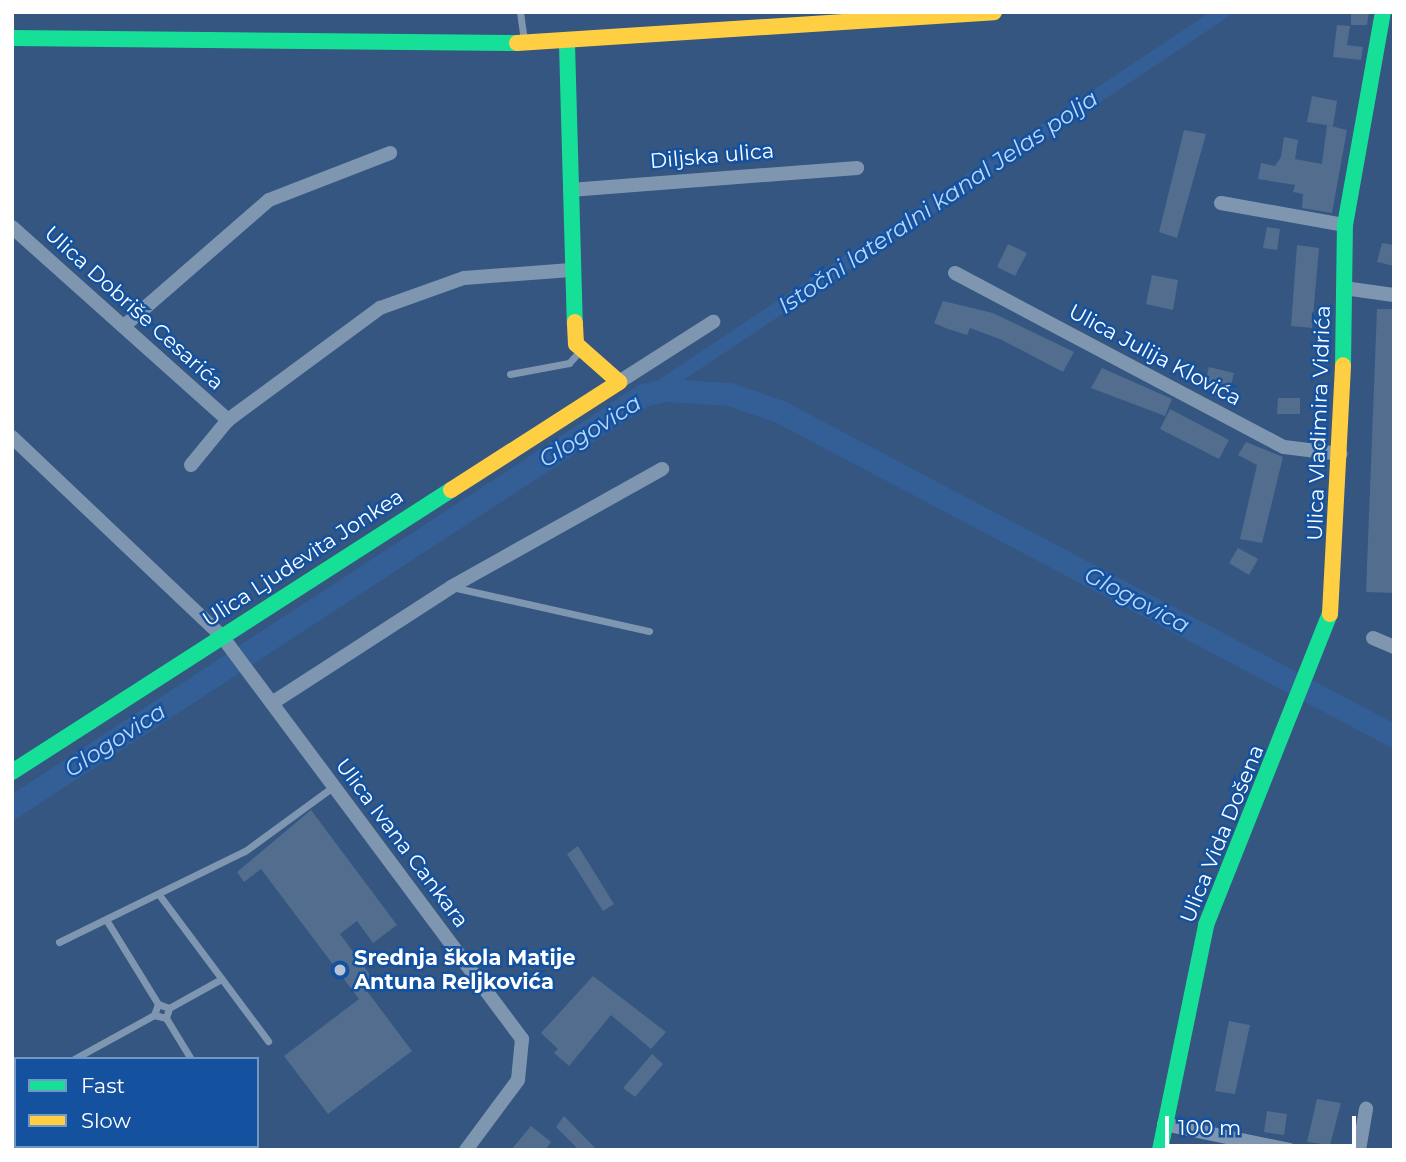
<!DOCTYPE html>
<meta charset="utf-8">
<style>
body{margin:0}
#map{position:relative;width:1406px;height:1162px;overflow:hidden;background:#345680;font-family:Montserrat,sans-serif}
div>[style]{position:absolute}
.canal>*{height:14px;margin:-7px;padding:0 7px;transform-origin:7px;border-radius:7px;background:#335e96}
.river>*{height:23px;margin:-11.5px;padding:0 11.5px;transform-origin:11.5px;border-radius:11.5px;background:#335e96}
.building>*{inset:0;background:#526d8e}
.lane>*{height:7px;margin:-3.5px;padding:0 3.5px;transform-origin:3.5px;border-radius:3.5px;background:#7f96b0}
.street>*{height:14px;margin:-7px;padding:0 7px;transform-origin:7px;border-radius:7px;background:#7f96b0}
.fast>*{height:16px;margin:-8px;padding:0 8px;transform-origin:8px;border-radius:8px;background:#16e098}
.slow>*{height:16px;margin:-8px;padding:0 8px;transform-origin:8px;border-radius:8px;background:#ffcf43}
.dots>*{width:19px;height:19px;translate:-50% -50%;box-sizing:border-box;border:4px solid #14529f;border-radius:50%}
span{translate:-50% -50%;white-space:nowrap;text-align:center;line-height:1.15;-webkit-text-stroke:5px #14529f;paint-order:stroke}
.street-label{font-size:21px;color:#fff}
.poi-label{font-size:21px;color:#fff;font-weight:700}
.left{translate:0 -50%;text-align:left}
.water-label{font-size:23px;color:#b9d7fa;font-style:italic}
.frame{position:absolute;inset:0;border:14px solid #fff;pointer-events:none}
.legend{position:absolute;left:14px;top:1057px;width:245px;height:91px;box-sizing:border-box;background:#14529f;border:2px solid #7297c5;margin:0;padding:9px 12px;list-style:none;font-size:21px;color:#fff}
.legend li{display:flex;align-items:center;gap:14px;height:35px}
.legend b{width:35px;border:2px solid #7297c5}
.scale{position:absolute;left:1165px;top:1116px;width:191px;height:32px;box-sizing:border-box;border:4px solid #fff;border-top:0;padding-left:9px;font-size:21px;line-height:24px;white-space:nowrap;color:#fff;-webkit-text-stroke:5px #14529f;paint-order:stroke}
</style>
<div id="map">
<div class="canal">
<i style="left:653px;top:392px;width:685px;rotate:-33.69deg"></i>
</div>
<div class="river">
<i style="left:12px;top:807px;width:754px;rotate:-33.14deg"></i>
<i style="left:643px;top:395px;width:23px;rotate:-13deg"></i>
<i style="left:665px;top:390px;width:64px;rotate:3.6deg"></i>
<i style="left:729px;top:394px;width:53px;rotate:18.8deg"></i>
<i style="left:779px;top:411px;width:696px;rotate:27.85deg"></i>
</div>
<div class="building">
<i style="clip-path:polygon(1351px 12px,1369px 12px,1367px 25px,1351px 25px)"></i>
<i style="clip-path:polygon(1337px 25px,1350px 26px,1347px 45px,1363px 47px,1361px 60px,1333px 57px)"></i>
<i style="clip-path:polygon(1312px 96px,1337px 101px,1333px 126px,1307px 122px)"></i>
<i style="clip-path:polygon(1327px 125px,1347px 130px,1332px 213px,1302px 208px,1303px 194px,1293px 192px,1295px 185px,1258px 179px,1261px 163px,1275px 166px,1281px 157px,1284px 137px,1298px 140px,1295px 159px,1322px 164px)"></i>
<i style="clip-path:polygon(1184px 130px,1206px 134px,1177px 238px,1159px 232px)"></i>
<i style="clip-path:polygon(1267px 227px,1280px 229px,1277px 250px,1263px 248px)"></i>
<i style="clip-path:polygon(1382px 243px,1394px 245px,1394px 266px,1377px 262px)"></i>
<i style="clip-path:polygon(1008px 244px,1027px 253px,1015px 276px,997px 267px)"></i>
<i style="clip-path:polygon(1297px 245px,1319px 248px,1312px 328px,1291px 326px)"></i>
<i style="clip-path:polygon(1152px 275px,1178px 280px,1173px 310px,1146px 304px)"></i>
<i style="clip-path:polygon(943px 301px,993px 313px,1074px 352px,1063px 372px,1002px 340px,970px 328px,967px 335px,948px 329px,934px 323px)"></i>
<i style="clip-path:polygon(1377px 309px,1394px 309px,1394px 593px,1366px 592px)"></i>
<i style="clip-path:polygon(1209px 367px,1234px 373px,1230px 390px,1205px 384px)"></i>
<i style="clip-path:polygon(1102px 368px,1172px 399px,1165px 416px,1091px 388px)"></i>
<i style="clip-path:polygon(1278px 398px,1300px 398px,1300px 414px,1277px 414px)"></i>
<i style="clip-path:polygon(1170px 409px,1229px 440px,1219px 459px,1160px 429px)"></i>
<i style="clip-path:polygon(1246px 442px,1283px 457px,1262px 543px,1240px 539px,1257px 465px,1238px 455px)"></i>
<i style="clip-path:polygon(1238px 548px,1258px 559px,1249px 575px,1229px 563px)"></i>
<i style="clip-path:polygon(311px 810px,397px 925px,373px 943px,357px 921px,340px 934px,377px 984px,367px 991px,412px 1051px,328px 1114px,284px 1056px,359px 999px,261px 869px,244px 882px,237px 872px)"></i>
<i style="clip-path:polygon(578px 846px,614px 904px,603px 911px,567px 854px)"></i>
<i style="clip-path:polygon(593px 976px,666px 1032px,651px 1049px,611px 1015px,569px 1066px,554px 1053px,558px 1049px,541px 1033px)"></i>
<i style="clip-path:polygon(1229px 1021px,1250px 1025px,1235px 1094px,1215px 1091px)"></i>
<i style="clip-path:polygon(652px 1054px,663px 1064px,635px 1097px,623px 1088px)"></i>
<i style="clip-path:polygon(1317px 1099px,1341px 1103px,1330px 1145px,1307px 1142px)"></i>
<i style="clip-path:polygon(1267px 1111px,1287px 1114px,1284px 1135px,1264px 1132px)"></i>
<i style="clip-path:polygon(564px 1116px,597px 1150px,579px 1150px,556px 1127px)"></i>
<i style="clip-path:polygon(531px 1126px,551px 1142px,545px 1150px,511px 1150px)"></i>
</div>
<div class="lane">
<i style="left:520px;top:12px;width:30px;rotate:82deg"></i>
<i style="left:510px;top:374px;width:60px;rotate:-10.6deg"></i>
<i style="left:569px;top:363px;width:15px;rotate:-48deg"></i>
<i style="left:452px;top:587px;width:202px;rotate:12.6deg"></i>
<i style="left:160px;top:896px;width:181px;rotate:53.3deg"></i>
<i style="left:107px;top:921px;width:97px;rotate:58.4deg"></i>
<i style="left:59px;top:942px;width:207px;rotate:-26.1deg"></i>
<i style="left:245px;top:851px;width:110px;rotate:-36.1deg"></i>
<i style="left:169px;top:1008px;width:60px;rotate:-29.1deg"></i>
<i style="left:166px;top:1018px;width:10px;rotate:-73deg"></i>
<i style="left:169px;top:1008px;width:12px;rotate:-160deg"></i>
<i style="left:158px;top:1004px;width:12px;rotate:110deg"></i>
<i style="left:154px;top:1015px;width:12px;rotate:14deg"></i>
<i style="left:166px;top:1018px;width:48px;rotate:58.6deg"></i>
<i style="left:74px;top:1059px;width:91px;rotate:-28.8deg"></i>
</div>
<div class="street">
<i style="left:570px;top:190px;width:288px;rotate:-4.4deg"></i>
<i style="left:1221px;top:203px;width:126px;rotate:10.1deg"></i>
<i style="left:12px;top:227px;width:290px;rotate:41.8deg"></i>
<i style="left:955px;top:273px;width:372px;rotate:27.9deg"></i>
<i style="left:1284px;top:447px;width:57px;rotate:7deg"></i>
<i style="left:1344px;top:288px;width:50px;rotate:8deg"></i>
<i style="left:124px;top:326px;width:192px;rotate:-41deg"></i>
<i style="left:269px;top:200px;width:130px;rotate:-21.2deg"></i>
<i style="left:619px;top:382px;width:112px;rotate:-32.6deg"></i>
<i style="left:12px;top:437px;width:288px;rotate:43.5deg"></i>
<i style="left:221px;top:635px;width:504px;rotate:53.31deg"></i>
<i style="left:522px;top:1039px;width:41px;rotate:95.6deg"></i>
<i style="left:518px;top:1080px;width:87px;rotate:126.6deg"></i>
<i style="left:191px;top:465px;width:58px;rotate:-50.6deg"></i>
<i style="left:228px;top:420px;width:189px;rotate:-36.4deg"></i>
<i style="left:380px;top:308px;width:89px;rotate:-19.7deg"></i>
<i style="left:464px;top:278px;width:107px;rotate:-4.3deg"></i>
<i style="left:1373px;top:638px;width:23px;rotate:23deg"></i>
<i style="left:272px;top:703px;width:213px;rotate:-32.9deg"></i>
<i style="left:451px;top:587px;width:242px;rotate:-29.2deg"></i>
<i style="left:1164px;top:1124px;width:128px;rotate:11.7deg"></i>
<i style="left:1359px;top:1150px;width:42px;rotate:-80.3deg"></i>
</div>
<div class="fast">
<i style="left:12px;top:38px;width:505px;rotate:0.57deg"></i>
<i style="left:567px;top:44px;width:278px;rotate:88.4deg"></i>
<i style="left:1343px;top:365px;width:140px;rotate:-89.2deg"></i>
<i style="left:1345px;top:225px;width:216px;rotate:-79.9deg"></i>
<i style="left:12px;top:772px;width:522px;rotate:-32.72deg"></i>
<i style="left:1160px;top:1150px;width:230px;rotate:-78.4deg"></i>
<i style="left:1206px;top:925px;width:335px;rotate:-68.3deg"></i>
</div>
<div class="slow">
<i style="left:517px;top:43px;width:478px;rotate:-3.7deg"></i>
<i style="left:451px;top:490px;width:200px;rotate:-32.7deg"></i>
<i style="left:619px;top:382px;width:57px;rotate:-138.5deg"></i>
<i style="left:576px;top:344px;width:22px;rotate:-93deg"></i>
<i style="left:1330px;top:614px;width:249px;rotate:-87deg"></i>
</div>
<div class="dots">
<i style="left:340px;top:970px;background:#b8c4d3"></i>
</div>
<div class="street-label">
<span style="left:712px;top:156px;rotate:-5deg">Diljska ulica</span>
<span style="left:134px;top:308px;rotate:42deg">Ulica Dobriše Cesarića</span>
<span style="left:1155px;top:355px;rotate:28deg">Ulica Julija Klovića</span>
<span style="left:1319px;top:423px;rotate:-88deg">Ulica Vladimira Vidrića</span>
<span style="left:303px;top:558px;rotate:-33deg">Ulica Ljudevita Jonkea</span>
<span style="left:1222px;top:834px;rotate:-68deg">Ulica Vida Došena</span>
<span style="left:402px;top:843px;rotate:53deg">Ulica Ivana Cankara</span>
</div>
<div class="poi-label">
<span class="left" style="left:354px;top:970px">Srednja škola Matije<br>Antuna Reljkovića</span>
</div>
<div class="water-label">
<span style="left:938px;top:202px;rotate:-34deg">Istočni lateralni kanal Jelas polja</span>
<span style="left:590px;top:431px;rotate:-32deg">Glogovica</span>
<span style="left:1137px;top:600px;rotate:28deg">Glogovica</span>
<span style="left:115px;top:740px;rotate:-33deg">Glogovica</span>
</div>
<div class="frame"></div>
<ul class="legend">
<li><b style="height:9px;background:#16e098"></b>Fast</li>
<li><b style="height:9px;background:#ffcf43"></b>Slow</li>
</ul>
<div class="scale">100 m</div>
</div>
